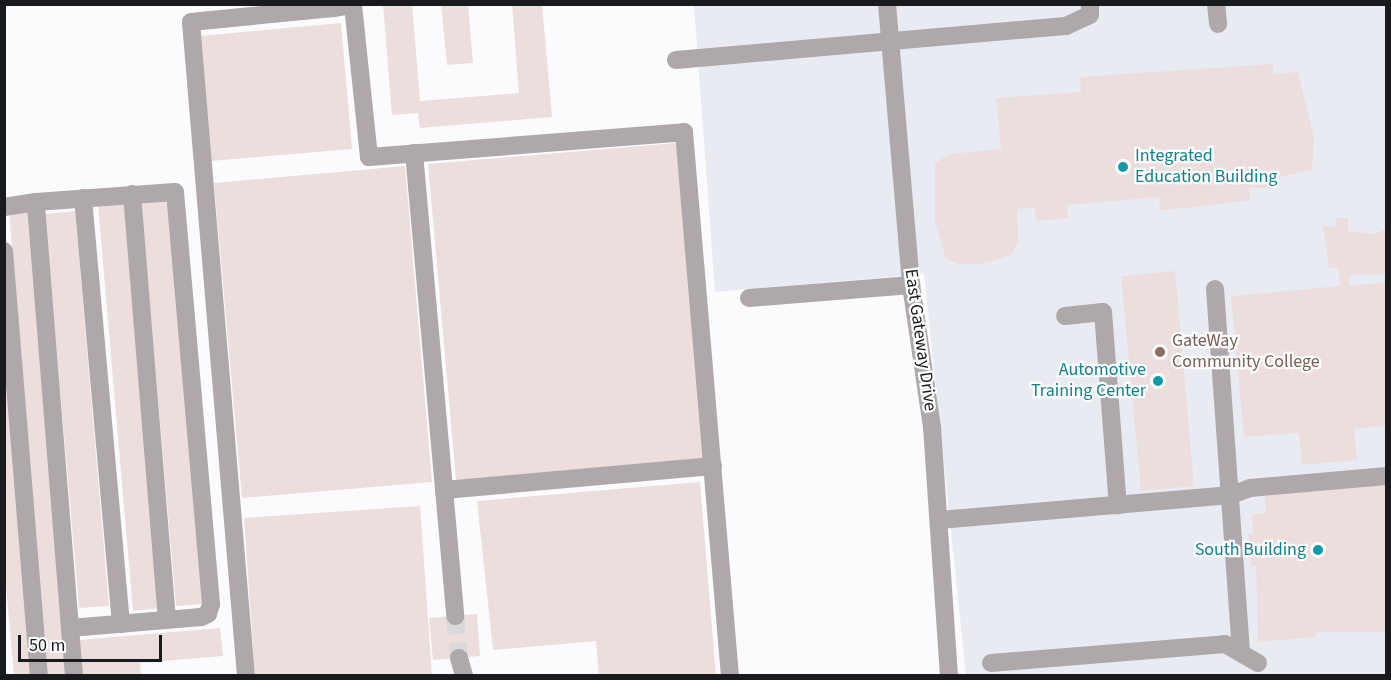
<!DOCTYPE html>
<style>
body{margin:0}
#map{position:relative;width:1391px;height:680px;overflow:hidden;background:#fbfbfe;font-family:"Source Sans 3",sans-serif}
div>[style]{position:absolute}
.built>*{inset:0;background:#e9ebf3}
.building>*{inset:0;background:#ecdedc}
.minor-tunnel>*{height:18px;margin-top:-9px;transform-origin:0;background:repeating-linear-gradient(90deg,#d9d9dc 0 18px,transparent 0 27px)}
.minor>*{height:18px;margin:-9px;padding:0 9px;transform-origin:9px;border-radius:9px;background:#aea8aa}
.dots>*{width:16px;height:16px;translate:-50% -50%;box-sizing:border-box;border:3px solid #fff;border-radius:50%}
span{translate:-50% -50%;white-space:nowrap;text-align:center;line-height:1.15;-webkit-text-stroke:4.5px #fff;paint-order:stroke}
.culture-label{font-size:18px;color:#0d838f}
.left{translate:0 -50%;text-align:left}
.right{translate:-100% -50%;text-align:right}
.street-label{font-size:18px;color:#181a1e}
.education-label{font-size:18px;color:#785e54}
.frame{position:absolute;inset:0;border:6px solid #181a1e;pointer-events:none}
.scale{position:absolute;left:18px;top:635px;width:144px;height:27px;box-sizing:border-box;border:3px solid #181a1e;border-top:0;padding-left:8px;font-size:18px;line-height:21px;white-space:nowrap;color:#181a1e;-webkit-text-stroke:4px #fff;paint-order:stroke}
</style>
<div id="map">
<div class="built">
<i style="clip-path:polygon(694px 5px,1386px 5px,1386px 675px,966px 675px,924px 274px,715px 292px)"></i>
</div>
<div class="building">
<i style="clip-path:polygon(383px 4px,412px 4px,420px 101px,519px 93px,512px 4px,542px 4px,552px 117px,420px 128px,418px 113px,392px 115px)"></i>
<i style="clip-path:polygon(441px 4px,468px 4px,473px 63px,447px 65px)"></i>
<i style="clip-path:polygon(341px 23px,352px 149px,211px 161px,200px 36px)"></i>
<i style="clip-path:polygon(1273px 64px,1274px 74px,1298px 72px,1314px 138px,1312px 170px,1275px 178px,1276px 188px,1249px 188px,1250px 200px,1197px 207px,1160px 210px,1159px 197px,1067px 205px,1068px 218px,1036px 221px,1034px 207px,1017px 209px,1018px 242px,1011px 255px,980px 264px,958px 264px,946px 259px,935px 221px,935px 163px,950px 154px,1001px 149px,996px 98px,1081px 92px,1080px 77px)"></i>
<i style="clip-path:polygon(676px 143px,704px 458px,456px 480px,428px 164px)"></i>
<i style="clip-path:polygon(405px 166px,432px 482px,242px 498px,214px 183px)"></i>
<i style="clip-path:polygon(169px 198px,204px 604px,176px 606px,141px 201px)"></i>
<i style="clip-path:polygon(127px 202px,162px 608px,133px 611px,98px 205px)"></i>
<i style="clip-path:polygon(30px 209px,69px 676px,48px 676px,9px 211px)"></i>
<i style="clip-path:polygon(75px 211px,109px 606px,79px 608px,45px 214px)"></i>
<i style="clip-path:polygon(1336px 218px,1348px 218px,1348px 231px,1375px 234px,1386px 229px,1386px 274px,1350px 275px,1349px 286px,1386px 282px,1386px 426px,1354px 429px,1357px 460px,1302px 465px,1299px 433px,1244px 437px,1231px 296px,1340px 286px,1338px 267px,1329px 268px,1323px 225px,1337px 227px)"></i>
<i style="clip-path:polygon(1175px 271px,1194px 486px,1141px 491px,1121px 276px)"></i>
<i style="clip-path:polygon(4px 356px,35px 676px,14px 676px,4px 564px)"></i>
<i style="clip-path:polygon(700px 482px,716px 676px,599px 676px,596px 641px,493px 650px,477px 501px)"></i>
<i style="clip-path:polygon(1386px 482px,1386px 632px,1315px 632px,1316px 637px,1258px 642px,1256px 566px,1251px 566px,1248px 534px,1253px 533px,1252px 515px,1266px 513px,1264px 491px)"></i>
<i style="clip-path:polygon(420px 506px,432px 676px,255px 676px,244px 518px)"></i>
<i style="clip-path:polygon(477px 614px,480px 656px,433px 660px,429px 618px)"></i>
<i style="clip-path:polygon(220px 628px,223px 656px,140px 663px,141px 676px,81px 676px,78px 640px)"></i>
</div>
<div class="minor-tunnel">
<i style="left:455px;top:616px;width:42px;rotate:84.6deg"></i>
</div>
<div class="minor">
<i style="left:887px;top:4px;width:282px;rotate:85.1deg"></i>
<i style="left:911px;top:285px;width:144px;rotate:81.6deg"></i>
<i style="left:932px;top:427px;width:250px;rotate:86.1deg"></i>
<i style="left:1216px;top:4px;width:20px;rotate:84deg"></i>
<i style="left:333px;top:8px;width:20px;rotate:-9deg"></i>
<i style="left:353px;top:5px;width:153px;rotate:84deg"></i>
<i style="left:369px;top:157px;width:316px;rotate:-4.5deg"></i>
<i style="left:684px;top:132px;width:546px;rotate:85.17deg"></i>
<i style="left:676px;top:60px;width:391px;rotate:-5deg"></i>
<i style="left:1066px;top:26px;width:26px;rotate:-25deg"></i>
<i style="left:1090px;top:15px;width:11px;rotate:-90deg"></i>
<i style="left:414px;top:153px;width:465px;rotate:84.9deg"></i>
<i style="left:132px;top:194px;width:427px;rotate:85.3deg"></i>
<i style="left:83px;top:198px;width:428px;rotate:84.9deg"></i>
<i style="left:4px;top:207px;width:32px;rotate:-9deg"></i>
<i style="left:36px;top:202px;width:139px;rotate:-4.1deg"></i>
<i style="left:175px;top:192px;width:414px;rotate:85deg"></i>
<i style="left:211px;top:604px;width:10px;rotate:107deg"></i>
<i style="left:208px;top:614px;width:8px;rotate:157deg"></i>
<i style="left:201px;top:617px;width:131px;rotate:175.2deg"></i>
<i style="left:70px;top:628px;width:427px;rotate:-94.6deg"></i>
<i style="left:4px;top:251px;width:426px;rotate:85.3deg"></i>
<i style="left:1215px;top:289px;width:365px;rotate:85.9deg"></i>
<i style="left:749px;top:298px;width:163px;rotate:-4.6deg"></i>
<i style="left:1065px;top:316px;width:38px;rotate:-6deg"></i>
<i style="left:1103px;top:312px;width:194px;rotate:85.6deg"></i>
<i style="left:444px;top:490px;width:270px;rotate:-5.1deg"></i>
<i style="left:940px;top:520px;width:292px;rotate:-4.9deg"></i>
<i style="left:1231px;top:495px;width:20px;rotate:-20deg"></i>
<i style="left:1250px;top:488px;width:137px;rotate:-5deg"></i>
<i style="left:70px;top:628px;width:48px;rotate:85.2deg"></i>
<i style="left:459px;top:658px;width:19px;rotate:74deg"></i>
<i style="left:991px;top:663px;width:235px;rotate:-4.6deg"></i>
<i style="left:1225px;top:644px;width:38px;rotate:30deg"></i>
<i style="left:246px;top:676px;width:656px;rotate:-94.81deg"></i>
<i style="left:191px;top:22px;width:143px;rotate:-5.6deg"></i>
<i style="left:333px;top:8px;width:4px;rotate:-90deg"></i>
</div>
<div class="dots">
<i style="left:1123px;top:167px;background:#0f9aa8"></i>
<i style="left:1160px;top:352px;background:#8d6e63"></i>
<i style="left:1158px;top:381px;background:#0f9aa8"></i>
<i style="left:1318px;top:550px;background:#0f9aa8"></i>
</div>
<div class="culture-label">
<span class="left" style="left:1135px;top:167px">Integrated<br>Education Building</span>
<span class="right" style="left:1146px;top:381px">Automotive<br>Training Center</span>
<span class="right" style="left:1306px;top:550px">South Building</span>
</div>
<div class="street-label">
<span style="left:920px;top:340px;rotate:82deg">East Gateway Drive</span>
</div>
<div class="education-label">
<span class="left" style="left:1172px;top:352px">GateWay<br>Community College</span>
</div>
<div class="frame"></div>
<div class="scale">50 m</div>
</div>
